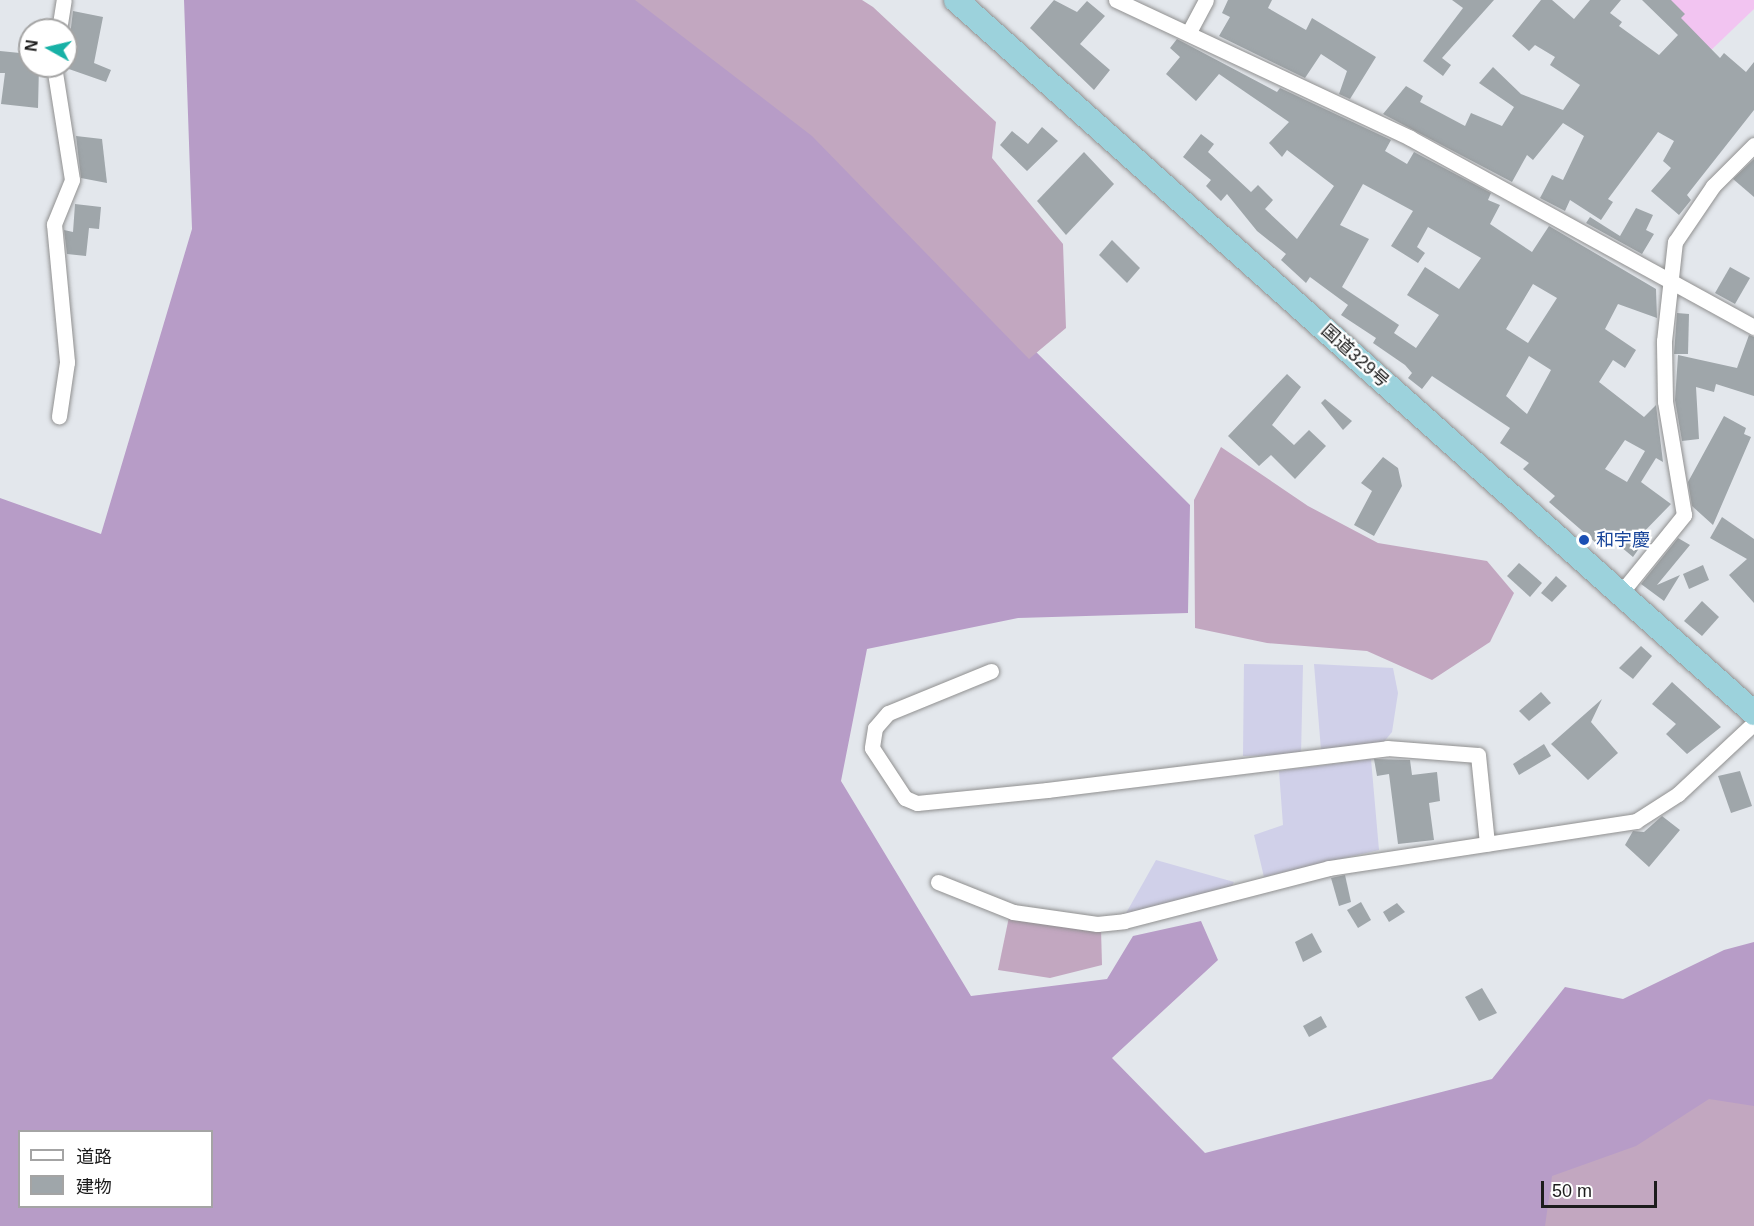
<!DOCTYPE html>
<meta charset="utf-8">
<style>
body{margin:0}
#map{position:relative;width:1754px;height:1226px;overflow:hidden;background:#e3e7ec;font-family:Helvetica,"Noto Sans JP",sans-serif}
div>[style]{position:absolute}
.farmland>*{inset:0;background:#d0d0e9}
.forest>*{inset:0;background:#b79cc7}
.cemetery>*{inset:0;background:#c2a7c0}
.park>*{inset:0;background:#f2c4f1}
.building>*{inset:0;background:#9fa6aa}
.roads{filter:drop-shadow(0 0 2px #909090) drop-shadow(0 0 2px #909090)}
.minor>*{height:15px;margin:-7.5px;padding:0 7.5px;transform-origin:7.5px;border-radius:7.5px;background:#fff}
.trunk>*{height:24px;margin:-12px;padding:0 12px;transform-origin:12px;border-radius:12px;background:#9cd2dc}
.dots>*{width:16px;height:16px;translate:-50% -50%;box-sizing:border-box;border:3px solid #fff;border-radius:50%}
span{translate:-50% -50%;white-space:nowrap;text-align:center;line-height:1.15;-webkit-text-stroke:4.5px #fff;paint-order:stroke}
.street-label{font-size:18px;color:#1c1c1c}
.transit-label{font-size:18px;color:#164399}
.left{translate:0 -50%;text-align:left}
.legend{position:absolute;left:18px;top:1130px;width:195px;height:78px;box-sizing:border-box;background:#fff;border:2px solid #a4a4a4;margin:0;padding:8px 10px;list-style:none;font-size:18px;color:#1c1c1c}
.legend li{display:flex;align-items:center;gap:12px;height:30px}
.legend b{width:30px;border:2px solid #a4a4a4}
.north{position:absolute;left:18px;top:18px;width:60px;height:60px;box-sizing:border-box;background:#fff;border:2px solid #a4a4a4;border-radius:50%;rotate:278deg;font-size:16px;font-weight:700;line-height:24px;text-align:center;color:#1c1c1c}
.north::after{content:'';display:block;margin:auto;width:21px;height:27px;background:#17b1a6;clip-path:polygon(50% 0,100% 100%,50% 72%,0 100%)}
.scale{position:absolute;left:1541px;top:1181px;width:116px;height:27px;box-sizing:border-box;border:3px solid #1c1c1c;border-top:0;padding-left:8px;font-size:18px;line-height:21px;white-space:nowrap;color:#1c1c1c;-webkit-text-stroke:4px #fff;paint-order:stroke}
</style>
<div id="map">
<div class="farmland">
<i style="clip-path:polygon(1244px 664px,1303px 665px,1301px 755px,1243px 756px)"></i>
<i style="clip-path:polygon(1314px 664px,1393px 668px,1398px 693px,1392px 732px,1383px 743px,1321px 750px)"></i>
<i style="clip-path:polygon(1371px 759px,1379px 850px,1264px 877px,1254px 835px,1283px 825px,1279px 771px)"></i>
<i style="clip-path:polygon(1156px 860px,1234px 882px,1232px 886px,1125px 915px)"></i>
</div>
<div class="forest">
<i style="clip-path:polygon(evenodd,184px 0,645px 0,807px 124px,1190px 505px,1188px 613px,1018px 618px,867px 649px,841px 781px,971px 996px,1107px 979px,1133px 936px,1201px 921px,1218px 960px,1112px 1058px,1205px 1153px,1492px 1079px,1565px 987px,1623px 999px,1724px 950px,1754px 942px,1754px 1114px,1664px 1226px,0 1226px,0 498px,101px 534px,192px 229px,184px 0,20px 1132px,212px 1132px,212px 1206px,20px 1206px,20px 1132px)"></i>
</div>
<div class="cemetery">
<i style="clip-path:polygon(635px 0,862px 0,873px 7px,996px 122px,992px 158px,1063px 244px,1066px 328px,1029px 359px,812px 136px)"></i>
<i style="clip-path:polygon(1221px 447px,1308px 506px,1378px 543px,1487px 561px,1514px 593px,1490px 642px,1432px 680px,1367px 651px,1267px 643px,1195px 628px,1194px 500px)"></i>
<i style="clip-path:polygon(1009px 917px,1101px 929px,1102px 965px,1050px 978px,998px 970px)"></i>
<i style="clip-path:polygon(1709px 1099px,1754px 1106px,1754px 1226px,1545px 1226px,1552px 1176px,1636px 1146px)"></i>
</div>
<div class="park">
<i style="clip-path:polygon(1656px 0,1754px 0,1754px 9px,1707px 54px)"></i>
</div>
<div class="building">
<i style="clip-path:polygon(1054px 0,1077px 12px,1087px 1px,1105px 16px,1080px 44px,1110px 70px,1094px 90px,1030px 28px)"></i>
<i style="clip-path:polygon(1228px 0,1272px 0,1268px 8px,1306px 30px,1312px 18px,1376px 57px,1350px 99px,1339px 94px,1347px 71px,1321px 54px,1305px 78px,1219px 36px,1230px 17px,1222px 13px)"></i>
<i style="clip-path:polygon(1452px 0,1494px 0,1442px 58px,1451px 65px,1443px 76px,1423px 61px,1463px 8px)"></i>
<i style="clip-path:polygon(1541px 0,1552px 0,1574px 19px,1590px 0,1621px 0,1610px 13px,1622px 22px,1619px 26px,1659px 55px,1678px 35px,1642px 0,1671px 0,1685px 14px,1681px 18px,1720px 58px,1724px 53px,1746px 72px,1754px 62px,1754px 110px,1687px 195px,1691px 200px,1679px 215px,1651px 191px,1671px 168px,1663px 161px,1674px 141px,1658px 132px,1608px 199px,1613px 202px,1601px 220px,1570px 200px,1565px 211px,1540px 198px,1552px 175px,1563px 180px,1584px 136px,1563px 123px,1533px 160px,1527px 155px,1512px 182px,1383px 114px,1406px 86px,1423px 96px,1420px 102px,1465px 126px,1471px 113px,1502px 126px,1514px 107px,1479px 83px,1493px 67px,1521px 94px,1563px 110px,1580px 85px,1550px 65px,1555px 57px,1535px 45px,1529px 51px,1512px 36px)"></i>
<i style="clip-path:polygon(73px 11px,103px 17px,94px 63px,111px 70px,106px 82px,66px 68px)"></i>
<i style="clip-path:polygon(evenodd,1177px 39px,1277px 92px,1280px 88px,1391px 140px,1385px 151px,1407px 164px,1414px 152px,1491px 193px,1488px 200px,1500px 205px,1490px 224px,1532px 252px,1549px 226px,1656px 289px,1657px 318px,1618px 304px,1605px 329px,1636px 350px,1625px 368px,1613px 360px,1599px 382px,1644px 417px,1656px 405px,1663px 462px,1656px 458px,1641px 482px,1671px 504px,1634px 542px,1640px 547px,1633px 557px,1602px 531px,1595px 542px,1549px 502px,1555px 496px,1523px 469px,1529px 463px,1500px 443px,1510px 428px,1432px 376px,1422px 389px,1408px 378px,1412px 373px,1405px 365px,1373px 343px,1376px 338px,1341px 315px,1348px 305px,1310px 277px,1306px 283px,1281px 260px,1286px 254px,1257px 231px,1227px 194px,1221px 201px,1206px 186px,1211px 180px,1183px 157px,1201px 134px,1214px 144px,1208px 152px,1251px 192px,1258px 185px,1273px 200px,1265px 209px,1297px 239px,1334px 186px,1287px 150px,1282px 157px,1269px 143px,1289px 122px,1251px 96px,1219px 74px,1196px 101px,1166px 74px,1180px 57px,1170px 48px,1177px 39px,1363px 184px,1413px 211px,1391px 246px,1418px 263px,1425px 253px,1417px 247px,1428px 227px,1481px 258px,1459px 289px,1425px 267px,1407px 295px,1439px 315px,1416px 348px,1394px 333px,1399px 325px,1342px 287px,1369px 239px,1340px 225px,1363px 184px,1177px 39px,1533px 284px,1557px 298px,1528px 343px,1506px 329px,1533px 284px,1177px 39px,1529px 356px,1551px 370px,1527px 414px,1506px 396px,1529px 356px,1177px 39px,1625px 440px,1645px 451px,1627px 482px,1605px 469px,1625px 440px)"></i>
<i style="clip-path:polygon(0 51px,30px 54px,30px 66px,39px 66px,38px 108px,1px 104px,5px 73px,0 73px)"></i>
<i style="clip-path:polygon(1042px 127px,1058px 141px,1027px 171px,1000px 145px,1012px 131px,1028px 144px)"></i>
<i style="clip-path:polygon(76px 136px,102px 139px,107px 183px,81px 178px)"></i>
<i style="clip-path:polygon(1084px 152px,1114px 184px,1066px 235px,1037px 201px)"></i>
<i style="clip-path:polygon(1754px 159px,1754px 197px,1733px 179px)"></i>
<i style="clip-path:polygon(75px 204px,101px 207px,99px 229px,89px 228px,86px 256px,67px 254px,64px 230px,73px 232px)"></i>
<i style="clip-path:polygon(1636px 208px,1653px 215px,1646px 230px,1654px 234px,1642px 254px,1586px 223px,1590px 217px,1620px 236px)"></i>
<i style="clip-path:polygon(1112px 240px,1140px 268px,1127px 283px,1099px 255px)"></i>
<i style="clip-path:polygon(1730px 267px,1750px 278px,1735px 304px,1715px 293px)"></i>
<i style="clip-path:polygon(1677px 313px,1689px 314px,1688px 354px,1674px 354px)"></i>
<i style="clip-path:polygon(1749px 335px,1754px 337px,1754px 396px,1716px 384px,1714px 392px,1696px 387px,1699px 439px,1682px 441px,1675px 400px,1678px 355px,1737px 368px)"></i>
<i style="clip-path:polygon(1287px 374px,1301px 387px,1272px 425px,1294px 445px,1309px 430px,1326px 446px,1295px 479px,1271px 455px,1259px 466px,1228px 436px)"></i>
<i style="clip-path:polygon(1325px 399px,1352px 421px,1343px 430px,1321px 403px)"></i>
<i style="clip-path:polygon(1724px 416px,1746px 428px,1744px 434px,1751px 437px,1713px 525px,1692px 506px,1688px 482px)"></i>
<i style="clip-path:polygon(1383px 457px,1398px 468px,1402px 486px,1374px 536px,1354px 525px,1372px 491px,1361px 483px)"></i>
<i style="clip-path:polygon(1722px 517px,1754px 539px,1754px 603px,1729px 575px,1747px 559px,1710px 538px)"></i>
<i style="clip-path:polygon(1678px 538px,1690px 545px,1657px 585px,1680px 575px,1664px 601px,1641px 584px)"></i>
<i style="clip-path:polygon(1519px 563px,1542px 583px,1530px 597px,1507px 576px)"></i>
<i style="clip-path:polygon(1703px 565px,1709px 580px,1689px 589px,1683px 574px)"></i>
<i style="clip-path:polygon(1556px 576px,1567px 586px,1552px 602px,1541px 593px)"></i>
<i style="clip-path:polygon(1702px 601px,1719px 617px,1702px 636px,1684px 621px)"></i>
<i style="clip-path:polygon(1641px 646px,1652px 656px,1633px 679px,1619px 668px)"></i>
<i style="clip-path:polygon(1672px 682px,1721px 727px,1687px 754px,1666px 734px,1676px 724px,1652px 704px)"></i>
<i style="clip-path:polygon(1541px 692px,1551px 703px,1529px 721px,1519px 711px)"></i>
<i style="clip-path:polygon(1602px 699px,1591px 722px,1618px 753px,1588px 780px,1551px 744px)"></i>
<i style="clip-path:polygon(1544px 744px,1551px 756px,1519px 775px,1513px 764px)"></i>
<i style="clip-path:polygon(1374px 759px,1410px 760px,1412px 775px,1437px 772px,1440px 801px,1429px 803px,1434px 840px,1398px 844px,1389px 774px,1377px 776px)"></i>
<i style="clip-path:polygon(1740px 771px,1752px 806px,1731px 813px,1718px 776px)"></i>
<i style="clip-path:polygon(1662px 816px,1680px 830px,1649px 867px,1625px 845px,1633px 831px,1644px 832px)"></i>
<i style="clip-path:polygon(1345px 875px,1351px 902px,1339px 906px,1331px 878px)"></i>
<i style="clip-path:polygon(1361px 902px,1371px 920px,1358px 928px,1347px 910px)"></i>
<i style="clip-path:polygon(1397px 903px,1405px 912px,1389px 922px,1383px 912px)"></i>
<i style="clip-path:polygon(1312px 933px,1322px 952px,1303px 962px,1295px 942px)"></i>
<i style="clip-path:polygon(1482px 988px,1497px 1013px,1479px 1021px,1465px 997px)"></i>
<i style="clip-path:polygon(1321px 1016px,1327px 1027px,1309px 1037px,1303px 1026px)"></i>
</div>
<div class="roads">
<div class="minor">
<i style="left:1116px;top:0;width:325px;rotate:25.1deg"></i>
<i style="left:1410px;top:138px;width:393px;rotate:28.8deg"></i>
<i style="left:59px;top:30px;width:30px;rotate:-81deg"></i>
<i style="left:1189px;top:32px;width:36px;rotate:-62deg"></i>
<i style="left:54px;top:66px;width:115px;rotate:81deg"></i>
<i style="left:72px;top:180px;width:48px;rotate:112.2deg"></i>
<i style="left:54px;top:224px;width:139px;rotate:84.6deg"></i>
<i style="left:67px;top:362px;width:55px;rotate:98.4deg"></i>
<i style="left:1620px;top:594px;width:102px;rotate:-51deg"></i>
<i style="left:1684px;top:515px;width:116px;rotate:-99.5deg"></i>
<i style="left:1665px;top:401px;width:60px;rotate:-91deg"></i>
<i style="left:1664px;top:341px;width:100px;rotate:-83.7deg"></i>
<i style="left:1675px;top:242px;width:68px;rotate:-55.8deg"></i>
<i style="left:1713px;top:186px;width:58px;rotate:-45deg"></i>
<i style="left:991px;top:671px;width:111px;rotate:157.8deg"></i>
<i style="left:888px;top:713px;width:20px;rotate:131deg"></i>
<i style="left:875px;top:728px;width:20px;rotate:99deg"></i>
<i style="left:872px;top:748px;width:60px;rotate:56.6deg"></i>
<i style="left:905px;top:798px;width:13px;rotate:23deg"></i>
<i style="left:917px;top:803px;width:131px;rotate:-5.7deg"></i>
<i style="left:1047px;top:790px;width:343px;rotate:-7deg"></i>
<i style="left:1387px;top:748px;width:91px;rotate:4.4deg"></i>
<i style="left:1478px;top:755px;width:89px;rotate:84.2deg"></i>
<i style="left:938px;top:882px;width:81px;rotate:21.8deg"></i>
<i style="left:1013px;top:912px;width:85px;rotate:8.1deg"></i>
<i style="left:1097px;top:924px;width:27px;rotate:-6deg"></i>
<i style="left:1124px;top:921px;width:212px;rotate:-14.5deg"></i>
<i style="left:1329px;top:868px;width:311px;rotate:-8.7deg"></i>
<i style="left:1636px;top:821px;width:50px;rotate:-32.7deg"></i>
<i style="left:1678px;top:794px;width:104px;rotate:-43.1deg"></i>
</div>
<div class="trunk">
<i style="left:956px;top:0;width:1070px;rotate:41.78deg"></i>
</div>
</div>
<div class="dots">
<i style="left:1584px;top:540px;background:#1a4fb4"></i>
</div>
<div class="street-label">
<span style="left:1355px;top:356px;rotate:42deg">国道329号</span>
</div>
<div class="transit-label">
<span class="left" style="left:1596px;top:540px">和宇慶</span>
</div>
<ul class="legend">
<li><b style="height:8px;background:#fff"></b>道路</li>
<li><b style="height:16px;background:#9fa6aa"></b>建物</li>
</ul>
<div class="north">N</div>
<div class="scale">50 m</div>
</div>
